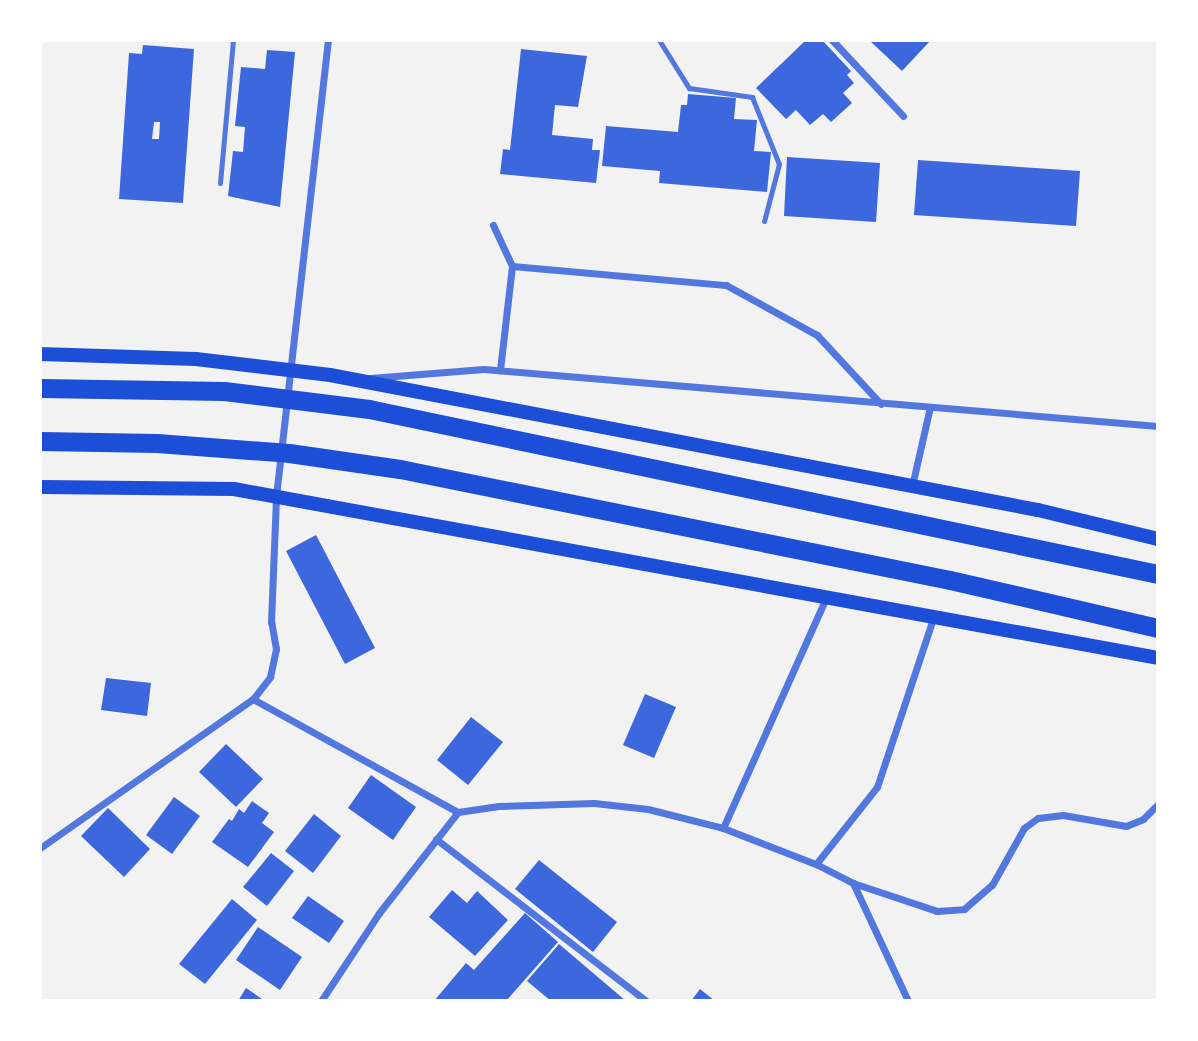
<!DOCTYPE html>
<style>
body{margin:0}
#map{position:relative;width:1198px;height:1041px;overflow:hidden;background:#f2f2f2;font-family:"Work Sans",sans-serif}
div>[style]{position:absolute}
.building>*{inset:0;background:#3d67dc}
.service>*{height:5px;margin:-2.5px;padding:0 2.5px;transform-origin:2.5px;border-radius:2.5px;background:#5277de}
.minor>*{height:7px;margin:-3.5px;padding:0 3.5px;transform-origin:3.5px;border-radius:3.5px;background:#5277de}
.secondary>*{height:14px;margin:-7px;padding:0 7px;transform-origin:7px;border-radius:7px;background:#1d4ed8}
.trunk>*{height:19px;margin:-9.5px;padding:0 9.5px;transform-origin:9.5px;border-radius:9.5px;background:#1d4ed8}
span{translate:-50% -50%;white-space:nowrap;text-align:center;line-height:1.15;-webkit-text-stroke:6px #fff;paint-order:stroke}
.frame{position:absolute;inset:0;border:42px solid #fff;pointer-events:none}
</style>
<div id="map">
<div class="building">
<i style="clip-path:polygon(806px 40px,822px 40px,851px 71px,847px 75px,854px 83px,843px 93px,852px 103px,831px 122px,823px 114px,810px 125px,796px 110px,786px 119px,756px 88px)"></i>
<i style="clip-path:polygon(869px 40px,931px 40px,902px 71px)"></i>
<i style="clip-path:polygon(evenodd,143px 45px,194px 49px,183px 203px,119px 199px,129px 53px,142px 54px,143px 45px,154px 122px,160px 122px,159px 139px,152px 139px,154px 122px)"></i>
<i style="clip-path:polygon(521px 49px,587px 56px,578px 107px,555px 105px,552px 135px,593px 139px,592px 150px,600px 150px,596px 183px,500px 174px,503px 149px,510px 150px)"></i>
<i style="clip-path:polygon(267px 50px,295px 52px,280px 207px,228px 196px,233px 151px,243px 152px,245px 127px,235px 126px,241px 67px,265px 69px)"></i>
<i style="clip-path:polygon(688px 94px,736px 98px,734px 119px,757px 120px,754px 151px,771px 152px,767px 192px,659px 183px,660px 171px,602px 166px,606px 126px,678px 132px,681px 105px,687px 105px)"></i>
<i style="clip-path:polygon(787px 157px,880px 163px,876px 222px,784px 216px)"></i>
<i style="clip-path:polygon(918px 160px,1080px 171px,1076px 226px,914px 215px)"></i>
<i style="clip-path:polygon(316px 535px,375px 648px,345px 664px,286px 551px)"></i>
<i style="clip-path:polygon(106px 678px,151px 683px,147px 716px,101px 710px)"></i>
<i style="clip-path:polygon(645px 694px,676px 707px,654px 758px,623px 745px)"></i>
<i style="clip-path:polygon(471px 717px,503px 742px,468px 785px,437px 760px)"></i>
<i style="clip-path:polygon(226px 744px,263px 779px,236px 807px,199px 772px)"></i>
<i style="clip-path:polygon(371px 775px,416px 807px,393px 840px,348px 808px)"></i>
<i style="clip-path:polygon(174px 797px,200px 816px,172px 854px,146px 835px)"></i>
<i style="clip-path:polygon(252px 801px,269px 813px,262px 823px,274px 832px,248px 867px,212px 842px,229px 819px,232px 821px,239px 809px,244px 813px)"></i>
<i style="clip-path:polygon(108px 808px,150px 849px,124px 877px,81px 836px)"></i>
<i style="clip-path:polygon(314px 814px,341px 836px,313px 873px,285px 851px)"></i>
<i style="clip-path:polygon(271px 853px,294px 871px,267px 906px,243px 887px)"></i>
<i style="clip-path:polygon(539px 860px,617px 922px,593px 952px,515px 889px)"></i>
<i style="clip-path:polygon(452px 890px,467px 903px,477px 891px,508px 920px,475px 956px,429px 917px)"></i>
<i style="clip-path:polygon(308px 896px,344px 921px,329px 943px,292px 918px)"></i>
<i style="clip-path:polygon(232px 899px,257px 920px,205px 984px,179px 964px)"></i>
<i style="clip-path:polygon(525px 913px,558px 942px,506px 1001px,434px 1001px,466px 963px,474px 970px)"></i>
<i style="clip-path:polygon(258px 927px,302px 957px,280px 990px,236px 960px)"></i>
<i style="clip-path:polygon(559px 944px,626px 1001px,551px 1001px,527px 981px)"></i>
<i style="clip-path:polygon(246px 988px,265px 1001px,238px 1001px)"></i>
<i style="clip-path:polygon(700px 989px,715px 1001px,691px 1001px)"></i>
</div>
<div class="service">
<i style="left:659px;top:40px;width:57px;rotate:58deg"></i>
<i style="left:689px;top:88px;width:64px;rotate:8.1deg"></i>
<i style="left:752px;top:97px;width:72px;rotate:68.1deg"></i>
<i style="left:779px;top:164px;width:59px;rotate:104.7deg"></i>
<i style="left:220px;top:183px;width:144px;rotate:-84.8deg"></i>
</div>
<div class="minor">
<i style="left:832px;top:40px;width:104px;rotate:46.9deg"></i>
<i style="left:493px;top:225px;width:45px;rotate:65.1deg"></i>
<i style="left:512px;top:266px;width:105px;rotate:96.6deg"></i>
<i style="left:512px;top:266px;width:215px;rotate:5.1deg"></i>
<i style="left:726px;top:285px;width:104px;rotate:28.8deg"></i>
<i style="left:817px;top:335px;width:94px;rotate:47.2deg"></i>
<i style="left:370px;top:378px;width:114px;rotate:-4.5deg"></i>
<i style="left:484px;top:369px;width:676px;rotate:4.83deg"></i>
<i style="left:912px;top:486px;width:81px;rotate:-77.2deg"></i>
<i style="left:253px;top:699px;width:234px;rotate:28.9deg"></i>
<i style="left:458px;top:812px;width:41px;rotate:-8.3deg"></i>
<i style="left:499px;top:806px;width:95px;rotate:-1.8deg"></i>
<i style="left:594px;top:803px;width:54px;rotate:6.3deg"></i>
<i style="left:648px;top:809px;width:77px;rotate:14.2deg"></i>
<i style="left:723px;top:828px;width:100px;rotate:21.2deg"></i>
<i style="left:816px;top:864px;width:42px;rotate:27.2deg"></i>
<i style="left:853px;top:883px;width:130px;rotate:65deg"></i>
<i style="left:723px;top:828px;width:252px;rotate:-65.9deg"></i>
<i style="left:436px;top:839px;width:265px;rotate:37.6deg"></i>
<i style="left:40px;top:848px;width:260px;rotate:-35deg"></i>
<i style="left:253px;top:699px;width:28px;rotate:-52deg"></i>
<i style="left:270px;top:677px;width:29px;rotate:-78deg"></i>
<i style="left:276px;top:649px;width:27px;rotate:-100deg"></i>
<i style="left:271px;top:622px;width:126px;rotate:-87.7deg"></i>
<i style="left:276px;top:496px;width:459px;rotate:-83.5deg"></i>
<i style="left:816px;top:864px;width:98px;rotate:-51.6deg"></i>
<i style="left:877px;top:787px;width:180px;rotate:-71.6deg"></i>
<i style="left:853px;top:883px;width:89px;rotate:18.4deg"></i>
<i style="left:937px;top:911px;width:27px;rotate:-4deg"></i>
<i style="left:964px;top:909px;width:37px;rotate:-41deg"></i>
<i style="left:992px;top:885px;width:65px;rotate:-60.7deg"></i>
<i style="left:1024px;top:828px;width:17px;rotate:-36deg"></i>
<i style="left:1038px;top:818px;width:25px;rotate:-7deg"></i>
<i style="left:1063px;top:815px;width:64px;rotate:9.9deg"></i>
<i style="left:1126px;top:826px;width:18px;rotate:-22deg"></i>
<i style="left:1143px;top:819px;width:21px;rotate:-45deg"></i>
<i style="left:321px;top:1001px;width:105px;rotate:-56.6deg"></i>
<i style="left:379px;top:913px;width:128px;rotate:-52deg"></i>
</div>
<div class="secondary">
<i style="left:40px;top:354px;width:156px;rotate:1.8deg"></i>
<i style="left:196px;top:359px;width:135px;rotate:6.8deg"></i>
<i style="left:330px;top:375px;width:721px;rotate:10.8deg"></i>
<i style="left:1038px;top:510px;width:123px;rotate:13.6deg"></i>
<i style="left:40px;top:487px;width:194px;rotate:0.6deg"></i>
<i style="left:234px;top:489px;width:939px;rotate:10.36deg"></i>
</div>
<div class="trunk">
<i style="left:40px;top:388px;width:184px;rotate:0.9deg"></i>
<i style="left:224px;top:391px;width:146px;rotate:7.1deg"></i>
<i style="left:369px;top:409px;width:806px;rotate:11.81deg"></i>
<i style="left:40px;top:441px;width:117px;rotate:1deg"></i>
<i style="left:157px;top:443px;width:132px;rotate:4.3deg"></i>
<i style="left:289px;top:453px;width:112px;rotate:8.2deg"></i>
<i style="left:400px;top:469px;width:561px;rotate:11.41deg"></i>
<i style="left:950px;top:580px;width:213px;rotate:13deg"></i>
</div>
<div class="frame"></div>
</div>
